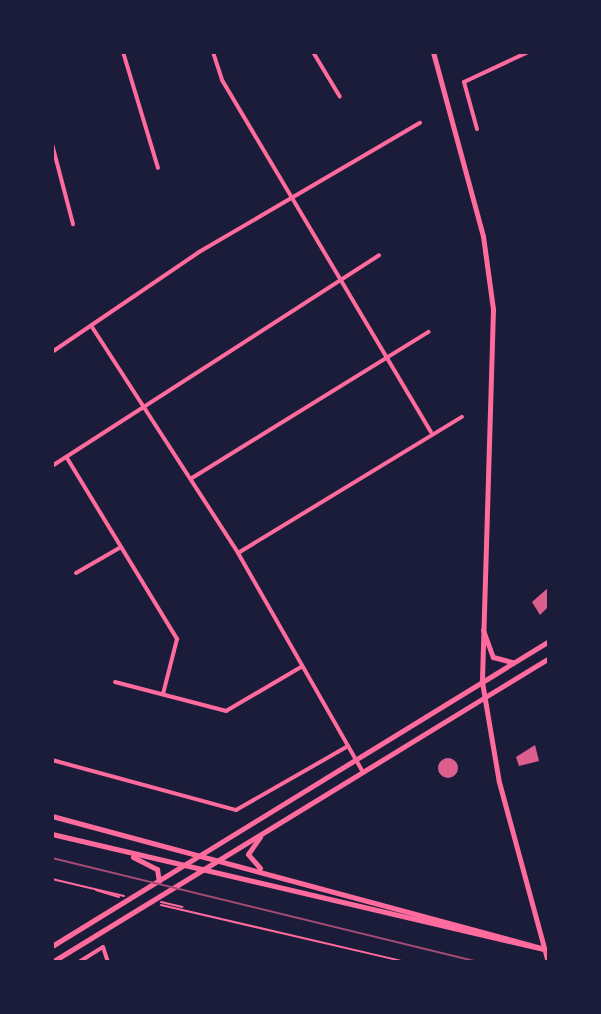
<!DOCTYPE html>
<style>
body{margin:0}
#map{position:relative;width:601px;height:1014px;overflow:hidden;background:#1b1b3a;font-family:Ubuntu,sans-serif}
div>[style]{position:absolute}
.building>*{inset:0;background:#dd5f8e}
.round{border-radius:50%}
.path>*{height:2px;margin:-1px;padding:0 1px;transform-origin:1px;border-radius:1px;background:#ff6b9d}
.minor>*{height:4px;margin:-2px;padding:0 2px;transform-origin:2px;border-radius:2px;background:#ff6b9d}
.secondary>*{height:5px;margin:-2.5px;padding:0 2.5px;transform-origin:2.5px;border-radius:2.5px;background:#ff6b9d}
.rail>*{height:2px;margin:-1px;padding:0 1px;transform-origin:1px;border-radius:1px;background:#a44b75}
span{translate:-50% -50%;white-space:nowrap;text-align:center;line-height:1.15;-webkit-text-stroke:6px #1b1b3a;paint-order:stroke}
.frame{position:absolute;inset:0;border:54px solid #1b1b3a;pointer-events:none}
</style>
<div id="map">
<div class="building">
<i style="clip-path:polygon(549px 587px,549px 606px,540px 615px,532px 602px)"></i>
<i style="clip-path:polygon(535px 745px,539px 761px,519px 766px,516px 757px)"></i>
<i class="round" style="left:438px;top:758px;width:20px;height:20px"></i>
</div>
<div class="path">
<i style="left:52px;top:879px;width:74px;rotate:13.3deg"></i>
<i style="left:96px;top:890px;width:24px;rotate:17deg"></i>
<i style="left:161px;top:902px;width:22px;rotate:13deg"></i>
<i style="left:161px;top:905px;width:251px;rotate:13.1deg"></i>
</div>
<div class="minor">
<i style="left:123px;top:52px;width:121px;rotate:73.2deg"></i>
<i style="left:213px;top:52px;width:29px;rotate:72deg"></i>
<i style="left:222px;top:80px;width:409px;rotate:59.3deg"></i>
<i style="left:313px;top:52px;width:52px;rotate:59deg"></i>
<i style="left:477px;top:129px;width:49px;rotate:-105.5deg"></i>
<i style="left:464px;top:82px;width:71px;rotate:-25.1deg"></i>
<i style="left:52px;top:144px;width:83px;rotate:75.3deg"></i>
<i style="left:92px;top:327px;width:269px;rotate:57.1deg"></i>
<i style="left:238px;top:553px;width:252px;rotate:60.3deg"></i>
<i style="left:52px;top:352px;width:178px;rotate:-34.2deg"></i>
<i style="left:199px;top:252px;width:256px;rotate:-30.3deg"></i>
<i style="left:67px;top:458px;width:212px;rotate:58.7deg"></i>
<i style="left:177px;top:639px;width:57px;rotate:104.3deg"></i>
<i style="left:52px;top:466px;width:389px;rotate:-32.8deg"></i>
<i style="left:192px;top:478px;width:278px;rotate:-31.7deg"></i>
<i style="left:238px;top:553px;width:262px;rotate:-31.3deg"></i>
<i style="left:76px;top:573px;width:52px;rotate:-30deg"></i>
<i style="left:115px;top:682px;width:115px;rotate:14.6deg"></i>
<i style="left:226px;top:711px;width:87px;rotate:-30.4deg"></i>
<i style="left:52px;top:760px;width:191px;rotate:15.2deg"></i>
<i style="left:236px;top:810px;width:129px;rotate:-29.7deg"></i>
<i style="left:79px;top:962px;width:28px;rotate:-32deg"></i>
<i style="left:103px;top:947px;width:16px;rotate:72deg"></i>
</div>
<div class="secondary">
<i style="left:433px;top:52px;width:191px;rotate:74.8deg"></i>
<i style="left:483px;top:236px;width:74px;rotate:82.2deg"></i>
<i style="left:493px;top:309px;width:373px;rotate:91.7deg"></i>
<i style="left:482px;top:682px;width:101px;rotate:80.4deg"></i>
<i style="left:499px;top:782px;width:187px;rotate:74.8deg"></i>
<i style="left:483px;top:630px;width:29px;rotate:70deg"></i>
<i style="left:493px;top:657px;width:20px;rotate:15deg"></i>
<i style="left:52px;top:816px;width:515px;rotate:15.09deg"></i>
<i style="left:52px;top:834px;width:504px;rotate:13.18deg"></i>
<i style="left:133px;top:857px;width:27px;rotate:27deg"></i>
<i style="left:157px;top:869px;width:12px;rotate:81deg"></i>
<i style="left:260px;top:868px;width:18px;rotate:-131deg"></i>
<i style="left:248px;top:854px;width:21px;rotate:-55deg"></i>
<i style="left:52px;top:946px;width:583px;rotate:-31.54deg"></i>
<i style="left:52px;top:962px;width:583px;rotate:-31.45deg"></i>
</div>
<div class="rail">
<i style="left:52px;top:858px;width:439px;rotate:13.7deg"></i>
</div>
<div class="frame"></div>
</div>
